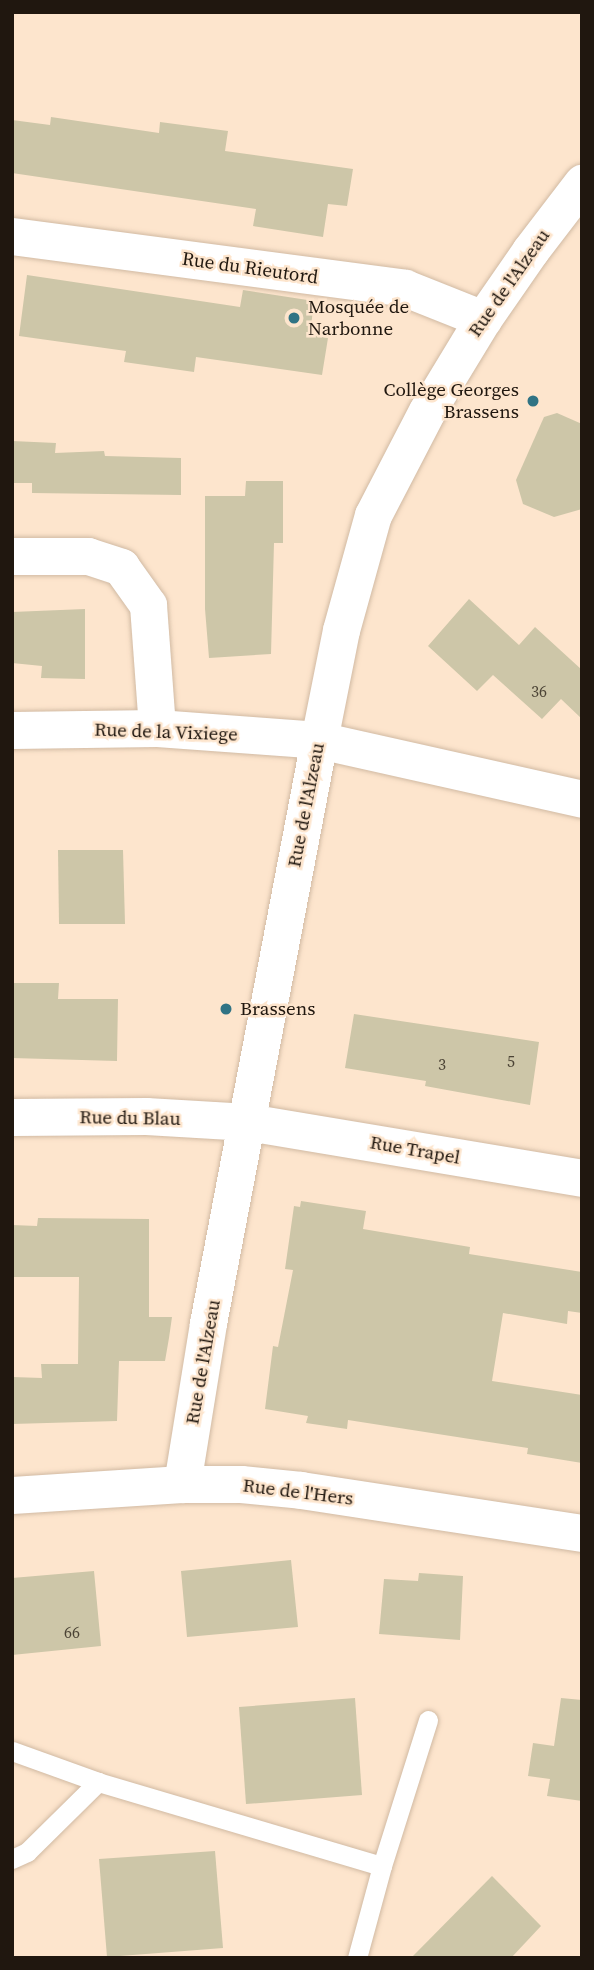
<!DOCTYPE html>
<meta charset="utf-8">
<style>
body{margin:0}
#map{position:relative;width:594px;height:1970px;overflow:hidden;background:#fde5cd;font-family:"Source Serif 4",serif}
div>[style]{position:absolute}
.building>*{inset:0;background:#cdc6a8}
.roads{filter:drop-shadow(0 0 2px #d1baa3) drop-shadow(0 0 2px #d1baa3)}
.lane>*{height:19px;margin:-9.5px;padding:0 9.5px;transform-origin:9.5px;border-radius:9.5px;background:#fff}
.street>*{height:37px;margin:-18.5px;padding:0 18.5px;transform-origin:18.5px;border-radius:18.5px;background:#fff}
.dots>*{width:19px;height:19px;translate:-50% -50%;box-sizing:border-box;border:4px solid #fde5cd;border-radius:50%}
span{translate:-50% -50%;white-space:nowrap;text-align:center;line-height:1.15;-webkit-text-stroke:5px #fde5cd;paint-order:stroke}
.number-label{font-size:16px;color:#4b4335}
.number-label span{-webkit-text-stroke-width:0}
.street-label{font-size:19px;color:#20170f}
.poi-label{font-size:19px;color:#20170f}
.left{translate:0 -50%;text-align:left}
.right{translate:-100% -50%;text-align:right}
.frame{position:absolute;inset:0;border:14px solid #20170f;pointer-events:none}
</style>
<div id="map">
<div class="building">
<i style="clip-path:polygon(51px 117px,159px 133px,160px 122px,228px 131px,225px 151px,353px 169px,347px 206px,328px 204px,323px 237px,253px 226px,256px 209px,12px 173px,12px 120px,50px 125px)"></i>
<i style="clip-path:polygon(27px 275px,240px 307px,243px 290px,314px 301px,310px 335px,328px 338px,322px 375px,196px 357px,194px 372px,124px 362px,126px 351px,19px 336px)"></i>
<i style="clip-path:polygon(557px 413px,582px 424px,582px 509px,554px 517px,523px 504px,516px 480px,544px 417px)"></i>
<i style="clip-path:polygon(12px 441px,56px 443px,55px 453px,104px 451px,105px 456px,181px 458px,181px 495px,32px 493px,32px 483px,12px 483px)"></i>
<i style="clip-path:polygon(246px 481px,283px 481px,283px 543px,274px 543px,271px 654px,209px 658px,205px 609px,205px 496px,245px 496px)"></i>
<i style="clip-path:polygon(469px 599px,519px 645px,535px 627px,582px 670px,582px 719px,561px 699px,542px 719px,493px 675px,477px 691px,428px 646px)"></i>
<i style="clip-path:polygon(85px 609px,85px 679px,41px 678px,42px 666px,12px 663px,12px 612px)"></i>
<i style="clip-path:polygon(58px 850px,123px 850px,125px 924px,59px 924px)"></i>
<i style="clip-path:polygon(12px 983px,59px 983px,58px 999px,118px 999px,117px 1061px,12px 1058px)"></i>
<i style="clip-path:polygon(354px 1014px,539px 1042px,530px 1105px,425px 1086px,426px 1081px,345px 1068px)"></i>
<i style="clip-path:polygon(301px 1201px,366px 1211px,363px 1229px,470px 1247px,469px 1254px,582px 1272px,582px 1313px,568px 1311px,567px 1324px,503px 1313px,492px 1381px,582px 1395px,582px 1463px,527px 1454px,528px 1448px,348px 1420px,347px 1429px,306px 1423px,308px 1416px,265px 1409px,273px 1346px,278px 1347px,293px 1270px,285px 1269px,294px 1206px,300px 1207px)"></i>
<i style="clip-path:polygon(38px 1218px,149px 1219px,149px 1317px,172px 1317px,169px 1338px,165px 1361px,119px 1361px,117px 1421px,12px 1424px,12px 1377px,42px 1378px,41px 1364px,78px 1364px,79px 1277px,12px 1277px,12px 1225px,37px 1226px)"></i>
<i style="clip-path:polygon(291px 1560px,298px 1627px,187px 1637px,181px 1571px)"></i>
<i style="clip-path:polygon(94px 1571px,101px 1646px,12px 1655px,12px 1578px)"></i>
<i style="clip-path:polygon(419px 1573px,463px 1576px,460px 1640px,379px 1634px,384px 1579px,418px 1581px)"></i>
<i style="clip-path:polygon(355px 1698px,362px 1795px,246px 1804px,239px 1707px)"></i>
<i style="clip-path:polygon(561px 1698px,582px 1700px,582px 1801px,547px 1796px,550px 1779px,528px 1776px,533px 1743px,554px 1746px)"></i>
<i style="clip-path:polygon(215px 1851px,223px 1948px,107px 1957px,99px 1859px)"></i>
<i style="clip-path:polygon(492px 1876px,541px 1926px,511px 1958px,411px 1958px)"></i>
</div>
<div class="roads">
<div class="lane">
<i style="left:12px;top:1751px;width:91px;rotate:19.8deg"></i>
<i style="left:98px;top:1782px;width:296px;rotate:16.5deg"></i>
<i style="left:12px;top:1859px;width:17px;rotate:-25deg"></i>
<i style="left:27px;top:1852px;width:100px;rotate:-44.6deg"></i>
<i style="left:357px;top:1958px;width:95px;rotate:-74.8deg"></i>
<i style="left:382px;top:1866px;width:153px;rotate:-72.5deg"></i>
</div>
<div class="street">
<i style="left:12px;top:236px;width:396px;rotate:7.5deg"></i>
<i style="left:405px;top:288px;width:84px;rotate:21.7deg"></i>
<i style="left:12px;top:556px;width:76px"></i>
<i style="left:88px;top:556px;width:35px;rotate:18deg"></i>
<i style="left:121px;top:567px;width:47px;rotate:54.6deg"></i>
<i style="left:148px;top:605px;width:123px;rotate:85.8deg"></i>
<i style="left:12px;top:730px;width:145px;rotate:-0.8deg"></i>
<i style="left:157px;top:728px;width:162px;rotate:4.2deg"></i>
<i style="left:319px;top:740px;width:270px;rotate:12.6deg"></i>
<i style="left:12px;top:1117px;width:134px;rotate:-0.4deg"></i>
<i style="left:146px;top:1116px;width:102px;rotate:3.4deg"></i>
<i style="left:248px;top:1122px;width:339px;rotate:9.5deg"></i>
<i style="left:182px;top:1484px;width:163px;rotate:-80.8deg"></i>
<i style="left:208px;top:1323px;width:593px;rotate:-79.22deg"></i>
<i style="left:319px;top:740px;width:112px;rotate:-78.7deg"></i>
<i style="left:341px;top:630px;width:119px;rotate:-74.5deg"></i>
<i style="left:373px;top:515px;width:117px;rotate:-62.6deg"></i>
<i style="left:427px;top:411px;width:108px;rotate:-58.7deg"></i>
<i style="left:483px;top:319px;width:83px;rotate:-55.3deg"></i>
<i style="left:530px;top:251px;width:86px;rotate:-52.6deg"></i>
<i style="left:12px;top:1495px;width:170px;rotate:-3.7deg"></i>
<i style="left:182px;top:1484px;width:59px"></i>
<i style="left:241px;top:1484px;width:60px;rotate:5.7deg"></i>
<i style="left:301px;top:1490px;width:284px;rotate:8.7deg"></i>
</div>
</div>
<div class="dots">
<i style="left:294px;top:318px;background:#307384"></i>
<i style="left:533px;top:401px;background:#307384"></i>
<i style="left:226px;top:1009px;background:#307384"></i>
</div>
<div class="number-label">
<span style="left:539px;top:691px">36</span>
<span style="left:511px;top:1061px">5</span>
<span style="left:442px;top:1064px">3</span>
<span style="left:72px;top:1632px">66</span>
</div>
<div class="street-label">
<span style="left:250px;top:268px;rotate:8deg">Rue du Rieutord</span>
<span style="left:509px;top:283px;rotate:-55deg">Rue de l'Alzeau</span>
<span style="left:166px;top:732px;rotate:2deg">Rue de la Vixiege</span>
<span style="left:306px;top:805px;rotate:-79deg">Rue de l'Alzeau</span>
<span style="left:130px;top:1118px;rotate:1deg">Rue du Blau</span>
<span style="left:415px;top:1150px;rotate:10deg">Rue Trapel</span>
<span style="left:203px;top:1362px;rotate:-80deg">Rue de l'Alzeau</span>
<span style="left:298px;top:1492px;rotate:7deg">Rue de l'Hers</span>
</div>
<div class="poi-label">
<span class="left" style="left:308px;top:318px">Mosquée de<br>Narbonne</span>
<span class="right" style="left:519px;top:401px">Collège Georges<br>Brassens</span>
<span class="left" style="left:240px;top:1009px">Brassens</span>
</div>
<div class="frame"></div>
</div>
